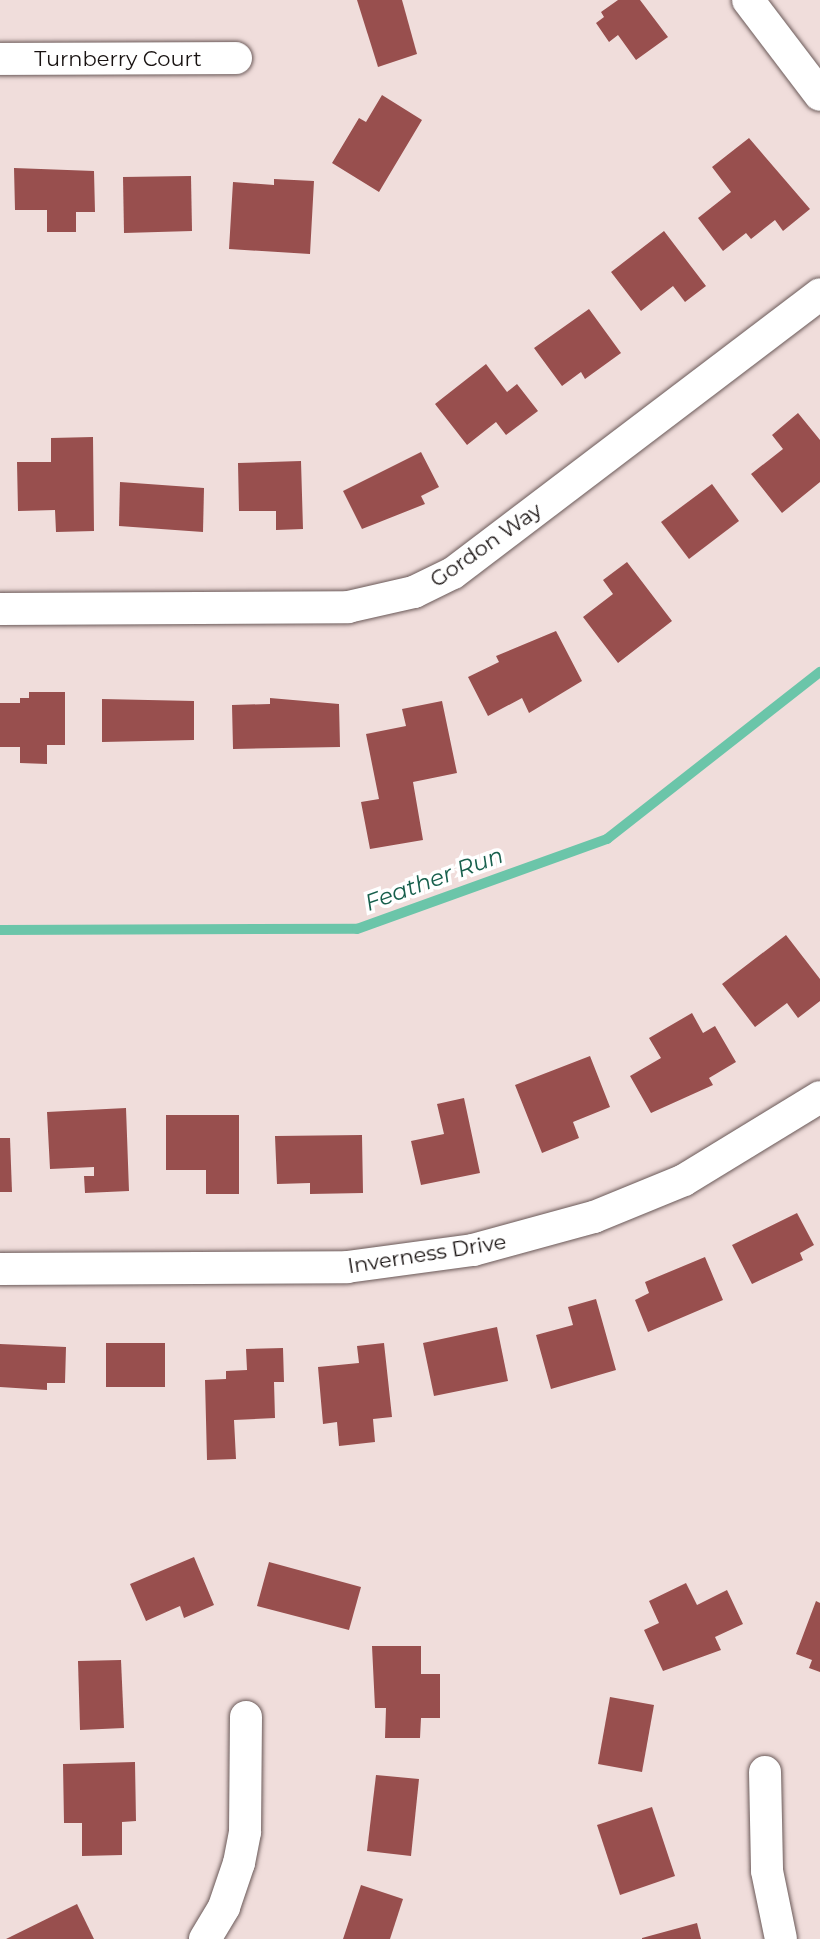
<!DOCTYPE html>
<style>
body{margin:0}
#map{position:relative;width:820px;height:1939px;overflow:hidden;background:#f0dddb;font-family:Montserrat,sans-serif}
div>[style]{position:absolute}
.stream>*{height:10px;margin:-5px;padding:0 5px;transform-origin:5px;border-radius:5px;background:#6bc5a9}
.building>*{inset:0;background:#984f4e}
.roads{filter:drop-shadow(0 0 2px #6a5958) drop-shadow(0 0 2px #6a5958)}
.street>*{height:32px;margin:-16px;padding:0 16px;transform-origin:16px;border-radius:16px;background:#fff}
span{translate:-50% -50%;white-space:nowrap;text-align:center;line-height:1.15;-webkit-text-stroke:7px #fff;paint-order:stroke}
.street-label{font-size:21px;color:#181211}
.water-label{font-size:23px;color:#175f4c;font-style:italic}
</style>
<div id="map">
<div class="stream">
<i style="left:0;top:930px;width:357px;rotate:-0.2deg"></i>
<i style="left:357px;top:929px;width:266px;rotate:-19.8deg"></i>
<i style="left:607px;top:839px;width:271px;rotate:-38.1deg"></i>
</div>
<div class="building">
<i style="clip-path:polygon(357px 0,402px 0,417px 54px,378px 67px)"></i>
<i style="clip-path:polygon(618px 0,640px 0,668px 37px,636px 60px,618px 35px,609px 42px,596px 23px,604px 17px,601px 12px)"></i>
<i style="clip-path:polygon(382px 95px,422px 120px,379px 192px,332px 163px,359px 118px,366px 122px)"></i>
<i style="clip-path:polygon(749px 138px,810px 209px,783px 231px,775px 220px,751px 239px,746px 233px,723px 251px,698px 218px,731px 192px,712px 167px)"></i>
<i style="clip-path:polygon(14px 168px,94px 171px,95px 212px,76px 212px,76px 232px,47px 232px,47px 210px,15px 210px)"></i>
<i style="clip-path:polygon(191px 176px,192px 231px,124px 233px,123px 177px)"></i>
<i style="clip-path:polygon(274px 179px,314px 181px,310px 254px,229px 249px,233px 182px,274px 185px)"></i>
<i style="clip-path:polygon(664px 231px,706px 286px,685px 302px,673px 286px,641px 311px,611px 272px)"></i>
<i style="clip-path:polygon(589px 309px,621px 353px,585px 379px,581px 372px,562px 386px,534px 348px)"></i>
<i style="clip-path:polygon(486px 364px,507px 392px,517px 384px,538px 411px,506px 435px,496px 422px,467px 445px,435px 404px)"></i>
<i style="clip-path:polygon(798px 413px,820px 440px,820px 482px,782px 513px,751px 474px,783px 449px,772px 435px)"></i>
<i style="clip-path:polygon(93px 437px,94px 531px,56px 532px,55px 510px,18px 511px,17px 462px,51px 462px,51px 438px)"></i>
<i style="clip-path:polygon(421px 452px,439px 487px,421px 496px,425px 504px,362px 529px,343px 491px)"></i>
<i style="clip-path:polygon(301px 461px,303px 529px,276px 530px,276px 511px,239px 511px,238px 463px)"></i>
<i style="clip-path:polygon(120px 482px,204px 488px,203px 532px,119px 526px)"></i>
<i style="clip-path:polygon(712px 484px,739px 521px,689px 559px,661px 522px)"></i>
<i style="clip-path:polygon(627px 562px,672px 621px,618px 663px,583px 617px,613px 594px,603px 580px)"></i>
<i style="clip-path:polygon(556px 631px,582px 681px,529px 713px,522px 698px,488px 716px,468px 677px,499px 662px,496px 656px)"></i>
<i style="clip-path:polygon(29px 692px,65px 692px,65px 745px,47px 745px,47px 764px,20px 763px,20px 747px,0 747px,0 703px,20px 703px,20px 698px,29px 698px)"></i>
<i style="clip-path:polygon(270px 698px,339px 704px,340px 747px,233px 749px,232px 705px,270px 704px)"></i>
<i style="clip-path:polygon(102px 699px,194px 701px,194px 740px,102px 742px)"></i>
<i style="clip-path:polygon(442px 701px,457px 773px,413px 782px,423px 840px,370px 849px,361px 802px,379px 799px,366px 734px,406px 726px,402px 709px)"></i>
<i style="clip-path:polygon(786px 935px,820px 979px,820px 1001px,798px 1018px,787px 1003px,755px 1027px,722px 984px)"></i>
<i style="clip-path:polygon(692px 1013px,703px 1033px,715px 1026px,736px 1062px,709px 1078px,713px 1085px,651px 1113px,630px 1076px,661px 1058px,649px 1038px)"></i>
<i style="clip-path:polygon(590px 1056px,610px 1107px,573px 1122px,579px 1138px,542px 1153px,515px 1085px)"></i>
<i style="clip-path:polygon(464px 1098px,480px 1173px,421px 1185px,411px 1141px,444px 1134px,437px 1104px)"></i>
<i style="clip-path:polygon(126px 1108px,129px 1191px,85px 1193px,84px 1176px,94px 1176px,94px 1167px,50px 1169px,47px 1112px)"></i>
<i style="clip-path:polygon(166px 1115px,239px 1115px,239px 1194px,206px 1194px,206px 1170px,166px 1170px)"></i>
<i style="clip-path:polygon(362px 1135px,363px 1193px,310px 1194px,310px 1183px,277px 1184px,275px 1136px)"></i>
<i style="clip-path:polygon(0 1138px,10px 1138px,12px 1192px,0 1192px)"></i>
<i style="clip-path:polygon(797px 1213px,814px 1245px,800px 1253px,803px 1260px,752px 1284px,732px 1245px)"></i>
<i style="clip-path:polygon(705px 1257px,723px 1300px,648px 1332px,635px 1300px,649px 1293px,645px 1282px)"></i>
<i style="clip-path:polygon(596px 1299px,616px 1370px,551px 1389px,536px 1335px,573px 1325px,568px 1307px)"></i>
<i style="clip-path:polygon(497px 1327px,508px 1381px,434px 1396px,423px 1343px)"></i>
<i style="clip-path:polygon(106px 1343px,165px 1343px,165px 1387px,106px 1387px)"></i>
<i style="clip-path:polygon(384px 1343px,392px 1417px,373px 1419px,375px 1442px,339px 1446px,337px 1422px,323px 1424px,318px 1367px,359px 1363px,357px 1346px)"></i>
<i style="clip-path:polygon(0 1344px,66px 1347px,65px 1383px,47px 1383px,47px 1390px,0 1387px)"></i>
<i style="clip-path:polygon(283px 1348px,284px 1382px,274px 1382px,275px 1418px,234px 1420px,236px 1459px,207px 1460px,205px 1380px,226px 1379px,226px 1371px,247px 1370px,246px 1349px)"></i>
<i style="clip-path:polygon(194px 1557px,214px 1605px,184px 1618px,180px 1606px,146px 1621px,130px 1584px)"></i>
<i style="clip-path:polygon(269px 1562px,361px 1587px,349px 1630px,257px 1606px)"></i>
<i style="clip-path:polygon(686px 1583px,697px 1605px,727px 1590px,743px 1624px,715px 1637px,721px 1650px,663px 1671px,644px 1630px,659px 1623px,649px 1601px)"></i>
<i style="clip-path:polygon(816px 1601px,820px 1603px,820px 1672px,809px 1668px,812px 1660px,796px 1654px)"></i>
<i style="clip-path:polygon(372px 1646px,421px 1646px,421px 1674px,440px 1674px,440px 1718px,421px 1718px,420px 1738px,385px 1738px,386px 1708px,375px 1708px)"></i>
<i style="clip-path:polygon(121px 1660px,124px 1728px,80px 1730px,78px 1661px)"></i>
<i style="clip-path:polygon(610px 1697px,654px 1705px,642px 1772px,598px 1764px)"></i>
<i style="clip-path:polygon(135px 1762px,136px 1821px,122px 1822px,122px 1855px,82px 1856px,82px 1823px,64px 1823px,63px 1764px)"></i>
<i style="clip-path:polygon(376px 1775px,419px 1779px,411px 1856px,367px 1851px)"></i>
<i style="clip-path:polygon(652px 1807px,675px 1876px,620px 1895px,597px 1825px)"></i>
<i style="clip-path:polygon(361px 1885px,403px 1899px,390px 1939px,343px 1939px)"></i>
<i style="clip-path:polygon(77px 1904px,94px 1939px,6px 1939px)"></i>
<i style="clip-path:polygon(697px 1923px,701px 1939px,642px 1939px,642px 1938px)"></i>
</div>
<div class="roads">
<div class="street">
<i style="left:748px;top:0;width:119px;rotate:52.8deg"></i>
<i style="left:0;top:59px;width:236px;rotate:-0.2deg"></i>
<i style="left:0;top:609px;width:348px;rotate:-0.3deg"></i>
<i style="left:348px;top:607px;width:68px;rotate:-12.8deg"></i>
<i style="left:414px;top:592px;width:43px;rotate:-26deg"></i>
<i style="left:453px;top:573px;width:461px;rotate:-37.2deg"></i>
<i style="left:0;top:1269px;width:347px;rotate:-0.3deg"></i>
<i style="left:347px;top:1267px;width:127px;rotate:-7.7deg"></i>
<i style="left:473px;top:1250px;width:125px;rotate:-15.3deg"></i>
<i style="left:594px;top:1217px;width:97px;rotate:-22.3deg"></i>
<i style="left:684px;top:1180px;width:159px;rotate:-31.4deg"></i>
<i style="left:765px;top:1772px;width:99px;rotate:88.8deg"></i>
<i style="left:767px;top:1871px;width:69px;rotate:78.4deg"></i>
<i style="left:205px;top:1939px;width:37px;rotate:-59deg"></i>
<i style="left:224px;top:1907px;width:46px;rotate:-71.2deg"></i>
<i style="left:239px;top:1863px;width:32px;rotate:-79deg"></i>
<i style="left:245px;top:1832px;width:115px;rotate:-89.5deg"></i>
</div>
</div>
<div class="street-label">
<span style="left:118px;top:59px">Turnberry Court</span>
<span style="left:486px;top:545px;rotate:-35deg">Gordon Way</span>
<span style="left:427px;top:1254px;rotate:-9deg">Inverness Drive</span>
</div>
<div class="water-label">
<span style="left:434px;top:879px;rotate:-20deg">Feather Run</span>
</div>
</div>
